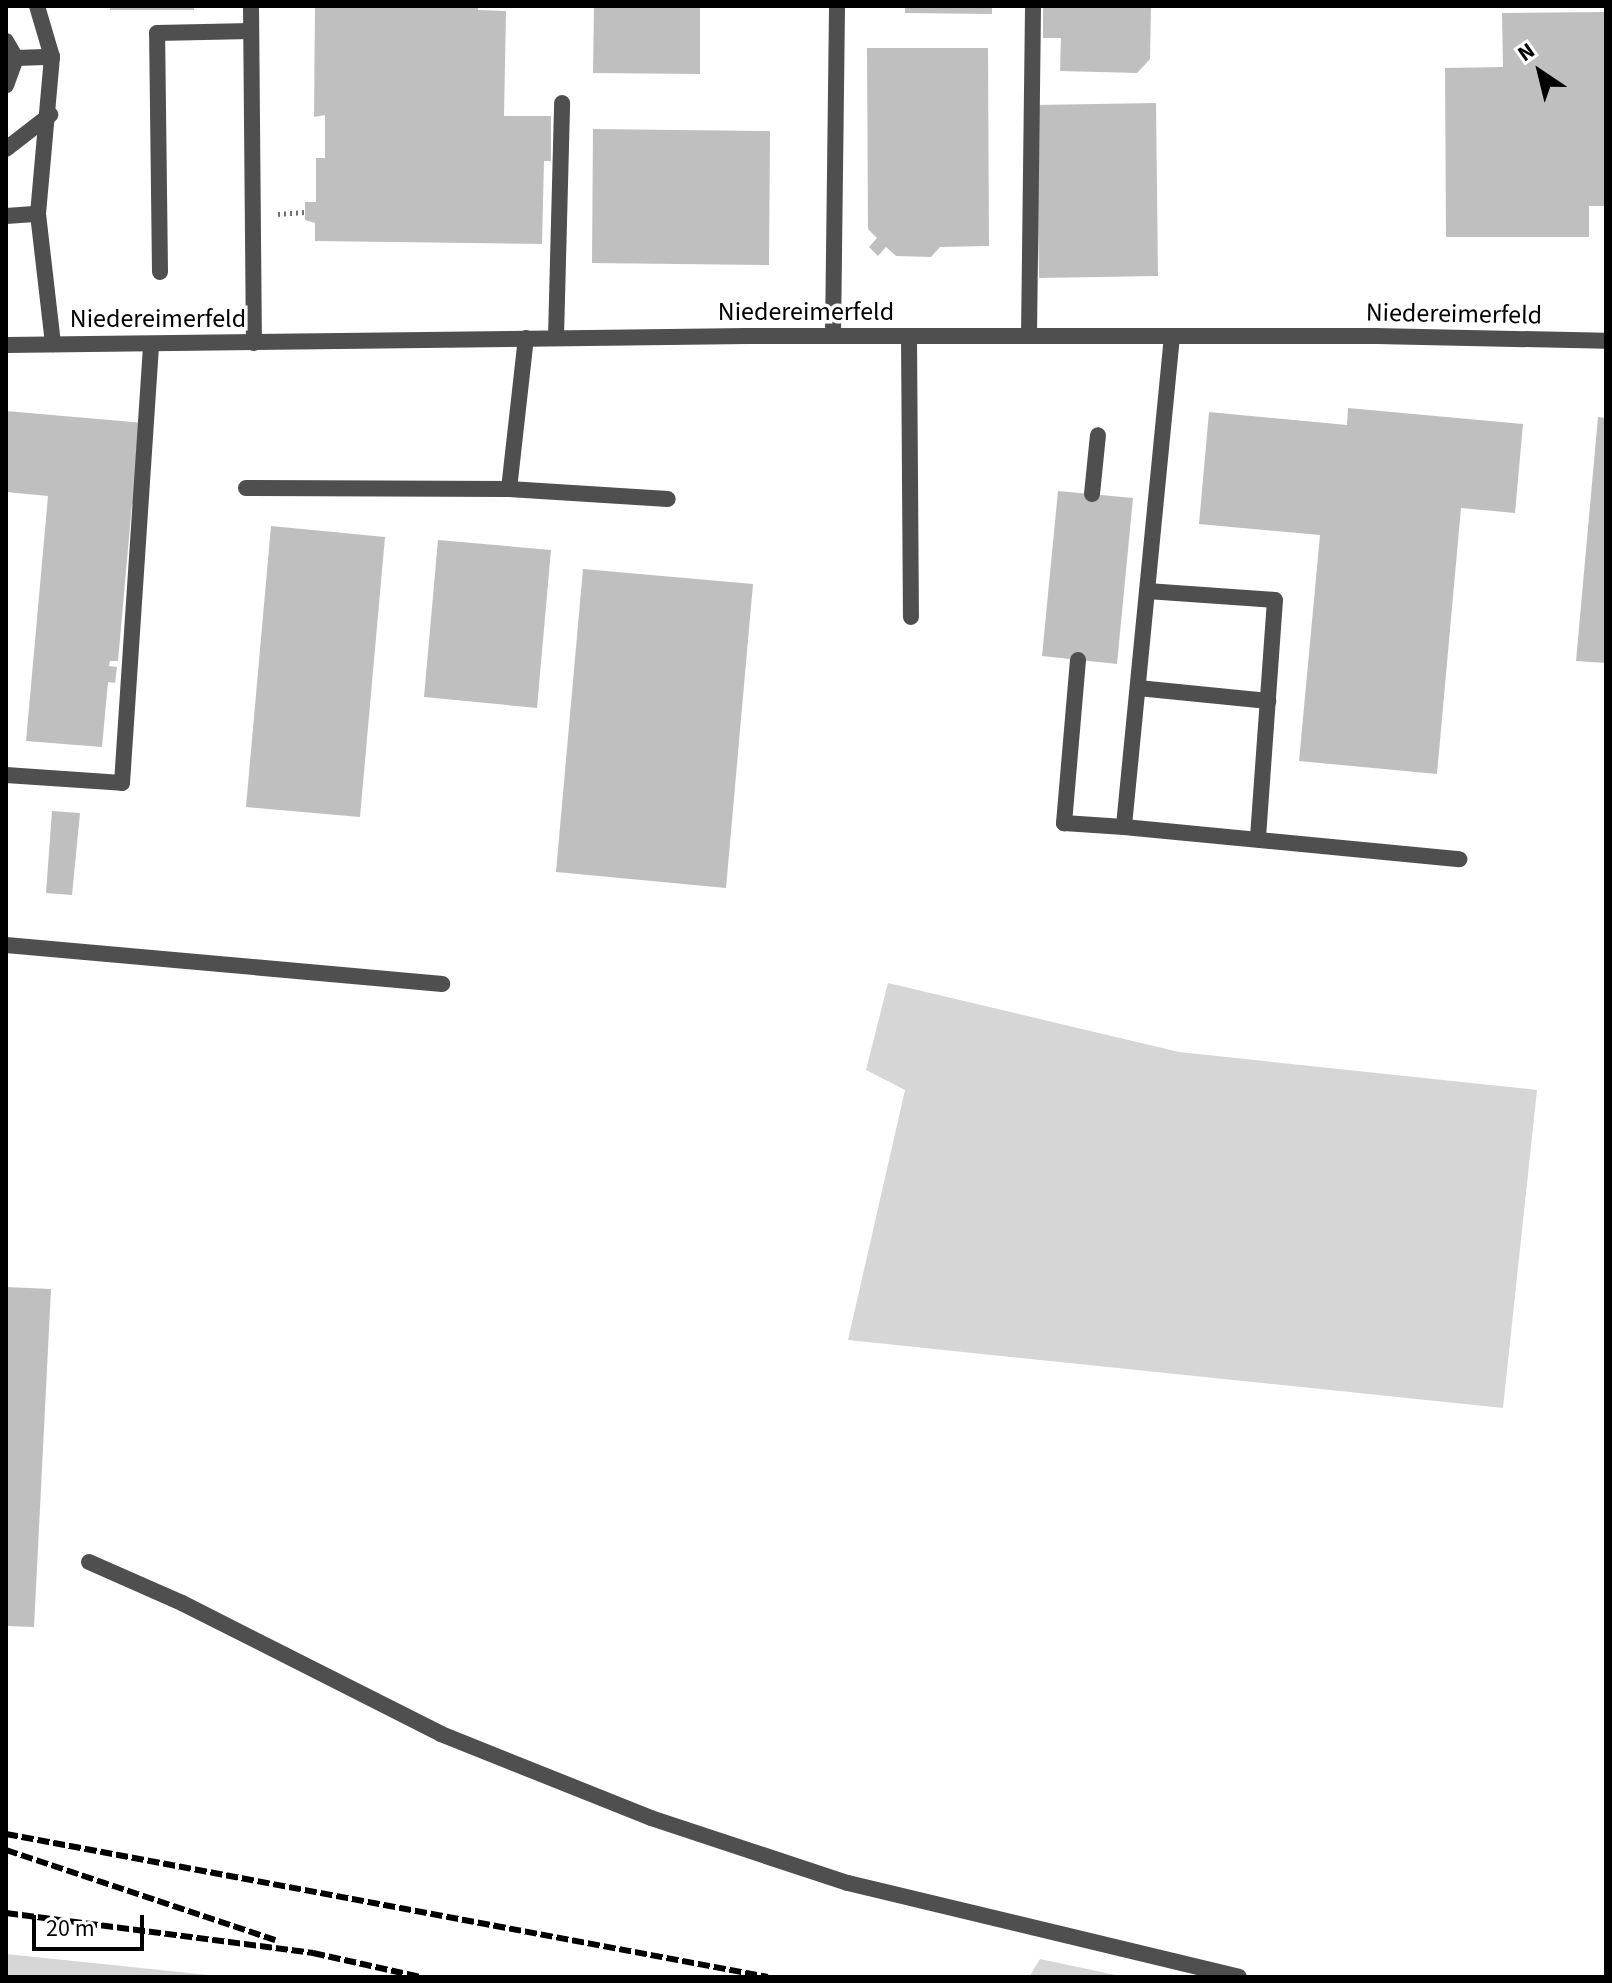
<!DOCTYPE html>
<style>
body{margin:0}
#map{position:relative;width:1612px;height:1983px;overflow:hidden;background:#fff;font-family:"Source Sans 3",sans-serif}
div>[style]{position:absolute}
.green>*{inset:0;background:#d6d6d6}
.building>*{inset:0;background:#bfbfbf}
.path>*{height:5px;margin-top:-2.5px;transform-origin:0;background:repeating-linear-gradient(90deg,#717171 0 2px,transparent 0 6px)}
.service>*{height:16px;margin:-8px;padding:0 8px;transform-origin:8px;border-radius:8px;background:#4f4f4f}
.minor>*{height:16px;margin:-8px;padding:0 8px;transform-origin:8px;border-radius:8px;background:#4f4f4f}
.tertiary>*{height:16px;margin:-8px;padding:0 8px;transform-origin:8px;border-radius:8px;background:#4f4f4f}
.rail>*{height:6px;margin-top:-3px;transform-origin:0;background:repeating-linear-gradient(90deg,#000 0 12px,transparent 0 16px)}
span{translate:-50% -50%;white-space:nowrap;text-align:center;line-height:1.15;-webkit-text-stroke:7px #fff;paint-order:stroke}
.street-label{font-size:26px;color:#000}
.frame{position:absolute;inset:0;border:8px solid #000;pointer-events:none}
.north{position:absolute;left:1500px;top:32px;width:80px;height:80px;-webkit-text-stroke:6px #fff;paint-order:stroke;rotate:325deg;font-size:22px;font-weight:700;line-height:32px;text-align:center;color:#000}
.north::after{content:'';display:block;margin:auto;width:28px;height:36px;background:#000;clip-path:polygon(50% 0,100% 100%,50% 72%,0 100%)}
.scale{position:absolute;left:32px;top:1915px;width:112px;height:36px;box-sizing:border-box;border:4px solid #000;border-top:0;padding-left:10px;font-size:24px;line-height:28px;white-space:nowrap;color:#000;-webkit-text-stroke:6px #fff;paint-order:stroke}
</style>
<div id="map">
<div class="green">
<i style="clip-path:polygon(888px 983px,1179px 1052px,1537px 1090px,1503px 1408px,848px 1340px,905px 1090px,866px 1070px)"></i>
<i style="clip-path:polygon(6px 1954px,228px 1977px,6px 1977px)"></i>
<i style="clip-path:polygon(1040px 1959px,1125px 1977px,1029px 1977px)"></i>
</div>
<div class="building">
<i style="clip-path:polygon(110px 6px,194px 6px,194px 10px,110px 10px)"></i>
<i style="clip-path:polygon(315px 6px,478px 6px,478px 10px,506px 11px,504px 116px,551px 116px,551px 161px,544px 161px,542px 244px,315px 241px,315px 223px,305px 220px,305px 202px,316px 202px,316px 158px,325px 158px,325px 115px,314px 117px)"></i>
<i style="clip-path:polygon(594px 6px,700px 6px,700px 74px,593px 73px)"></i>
<i style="clip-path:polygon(905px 6px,992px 6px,992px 14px,905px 13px)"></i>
<i style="clip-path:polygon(1043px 6px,1151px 6px,1150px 59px,1137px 73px,1060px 71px,1061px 38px,1043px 38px)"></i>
<i style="clip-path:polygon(1606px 12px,1606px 206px,1589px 206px,1589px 237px,1446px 237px,1445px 68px,1503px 67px,1502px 13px)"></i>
<i style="clip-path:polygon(867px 48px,988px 48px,989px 246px,940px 247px,931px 257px,896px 256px,886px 247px,878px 256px,869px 247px,877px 238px,868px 229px)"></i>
<i style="clip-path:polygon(1156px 103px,1158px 276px,1039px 278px,1036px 105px)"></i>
<i style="clip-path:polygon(593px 129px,770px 131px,769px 265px,592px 263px)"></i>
<i style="clip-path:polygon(1348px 408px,1523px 424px,1515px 513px,1461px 508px,1437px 774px,1299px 761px,1320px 535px,1199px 524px,1209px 412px,1347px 425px)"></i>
<i style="clip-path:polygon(6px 411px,144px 423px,137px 503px,132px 504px,118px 661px,110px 661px,109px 666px,117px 667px,115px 683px,108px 682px,102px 747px,26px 741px,48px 496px,6px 492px)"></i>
<i style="clip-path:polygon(1598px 417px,1606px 418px,1606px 663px,1576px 661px)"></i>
<i style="clip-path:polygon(1058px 491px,1133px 498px,1117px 664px,1042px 656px)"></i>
<i style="clip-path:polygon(271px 526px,385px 537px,360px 817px,246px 807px)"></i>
<i style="clip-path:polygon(438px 540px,551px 550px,537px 708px,424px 697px)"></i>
<i style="clip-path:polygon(583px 569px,753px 584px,726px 888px,556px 872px)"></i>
<i style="clip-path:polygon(52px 811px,80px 813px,72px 895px,46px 893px)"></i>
<i style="clip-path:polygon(6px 1287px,51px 1289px,34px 1627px,6px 1626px)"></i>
</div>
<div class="path">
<i style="left:278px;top:214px;width:27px;rotate:-4deg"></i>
</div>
<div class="service">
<i style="left:37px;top:6px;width:53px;rotate:73.6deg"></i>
<i style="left:52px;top:57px;width:158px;rotate:95.1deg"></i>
<i style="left:38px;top:214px;width:131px;rotate:83.4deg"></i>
<i style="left:251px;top:6px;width:337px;rotate:89.5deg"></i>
<i style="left:6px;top:41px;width:20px;rotate:60deg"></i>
<i style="left:16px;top:58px;width:29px;rotate:110deg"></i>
<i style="left:16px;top:58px;width:36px;rotate:-2deg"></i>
<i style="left:6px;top:149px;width:56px;rotate:-37.7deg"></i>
<i style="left:6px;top:216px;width:32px;rotate:-4deg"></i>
<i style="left:160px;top:272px;width:239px;rotate:-90.7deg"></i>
<i style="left:157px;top:33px;width:94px;rotate:-1.2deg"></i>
<i style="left:833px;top:336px;width:330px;rotate:-89.3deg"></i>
<i style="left:909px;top:336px;width:281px;rotate:89.6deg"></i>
<i style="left:1029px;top:336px;width:330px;rotate:-89.3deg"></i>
<i style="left:1172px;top:336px;width:493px;rotate:95.6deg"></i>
<i style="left:1124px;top:827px;width:337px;rotate:5.5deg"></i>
<i style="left:556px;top:337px;width:234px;rotate:-88.5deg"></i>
<i style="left:246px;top:488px;width:263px;rotate:0.2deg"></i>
<i style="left:509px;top:489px;width:152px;rotate:-83.6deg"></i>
<i style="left:509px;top:489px;width:159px;rotate:3.6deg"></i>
<i style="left:1092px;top:494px;width:59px;rotate:-84.2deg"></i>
<i style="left:1147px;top:591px;width:128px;rotate:4deg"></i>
<i style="left:1275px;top:600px;width:240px;rotate:94.1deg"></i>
<i style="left:1078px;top:660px;width:164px;rotate:94.9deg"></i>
<i style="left:1064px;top:823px;width:60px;rotate:3.8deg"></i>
<i style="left:1138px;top:688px;width:131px;rotate:5.7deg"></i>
<i style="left:6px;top:775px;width:116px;rotate:3.9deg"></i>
<i style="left:122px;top:783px;width:440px;rotate:-86.2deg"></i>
<i style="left:6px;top:945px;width:438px;rotate:5.1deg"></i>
</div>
<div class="minor">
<i style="left:89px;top:1562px;width:102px;rotate:23.8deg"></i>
<i style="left:182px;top:1603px;width:290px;rotate:26.8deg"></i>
<i style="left:441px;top:1734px;width:226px;rotate:21.8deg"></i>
<i style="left:651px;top:1818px;width:207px;rotate:18.3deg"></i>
<i style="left:848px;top:1883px;width:402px;rotate:13.5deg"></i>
</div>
<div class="tertiary">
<i style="left:6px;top:345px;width:742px;rotate:-0.69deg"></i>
<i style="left:748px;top:336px;width:628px"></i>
<i style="left:1376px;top:336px;width:230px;rotate:1.2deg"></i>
</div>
<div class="rail">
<i style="left:6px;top:1834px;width:775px;rotate:10.63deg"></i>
<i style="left:6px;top:1850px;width:284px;rotate:18.5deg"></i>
<i style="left:6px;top:1913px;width:310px;rotate:7.4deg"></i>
<i style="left:313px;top:1953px;width:110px;rotate:12.6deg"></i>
</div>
<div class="street-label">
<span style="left:806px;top:312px">Niedereimerfeld</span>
<span style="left:1454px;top:314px;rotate:1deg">Niedereimerfeld</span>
<span style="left:158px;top:319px">Niedereimerfeld</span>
</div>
<div class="frame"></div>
<div class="north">N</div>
<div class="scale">20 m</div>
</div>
